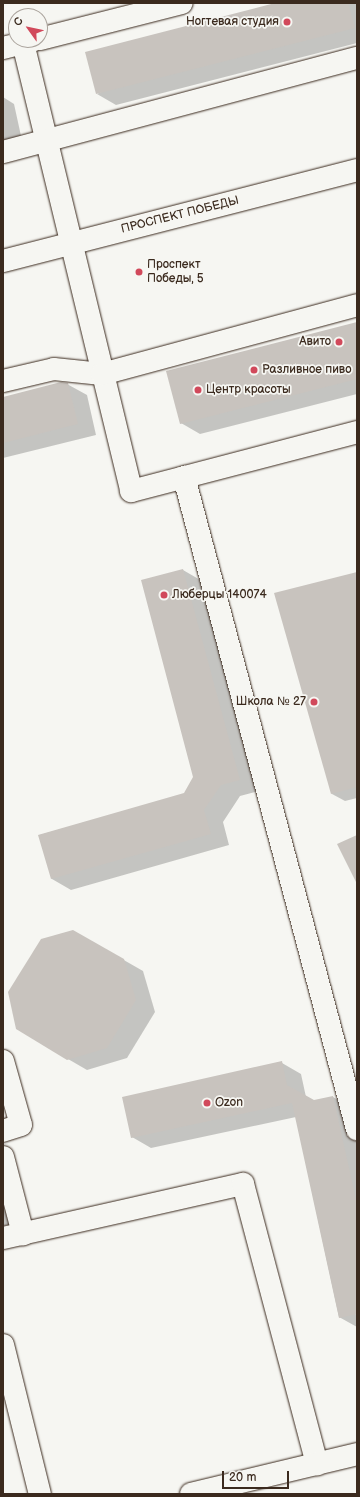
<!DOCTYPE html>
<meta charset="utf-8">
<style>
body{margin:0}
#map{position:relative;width:360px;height:1497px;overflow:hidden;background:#f6f6f2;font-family:"Balsamiq Sans",sans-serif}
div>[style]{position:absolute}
.shadow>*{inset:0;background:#0003}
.building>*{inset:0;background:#c8c3be}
.roads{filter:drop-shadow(0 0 1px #3b2a1e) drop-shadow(0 0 1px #3b2a1e)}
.minor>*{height:22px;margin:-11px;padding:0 11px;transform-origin:11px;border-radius:11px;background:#f6f6f2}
.dots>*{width:11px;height:11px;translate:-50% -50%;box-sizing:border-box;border:2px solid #f6f6f2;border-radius:50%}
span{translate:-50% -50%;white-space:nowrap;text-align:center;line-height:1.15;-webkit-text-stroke:3.5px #f6f6f2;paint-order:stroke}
.poi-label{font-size:12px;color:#3b2a1e}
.right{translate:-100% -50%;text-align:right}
.left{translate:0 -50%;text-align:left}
.street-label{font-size:12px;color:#3b2a1e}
.frame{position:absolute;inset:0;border:4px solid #3b2a1e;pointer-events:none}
.north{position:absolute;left:8px;top:8px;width:40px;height:40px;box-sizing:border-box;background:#f6f6f2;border:1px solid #aba49d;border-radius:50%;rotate:303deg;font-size:11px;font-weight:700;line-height:16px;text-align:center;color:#3b2a1e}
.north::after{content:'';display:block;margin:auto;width:14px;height:18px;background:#d1495b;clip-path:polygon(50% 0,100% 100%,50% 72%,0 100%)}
.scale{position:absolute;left:222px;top:1471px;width:67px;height:18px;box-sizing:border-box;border:2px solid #3b2a1e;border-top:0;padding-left:5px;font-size:12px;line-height:14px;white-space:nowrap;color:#3b2a1e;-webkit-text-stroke:3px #f6f6f2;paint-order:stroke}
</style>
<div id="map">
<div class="shadow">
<i style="clip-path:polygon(279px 3px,357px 3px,357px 43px,116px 105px,97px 94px)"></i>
<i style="clip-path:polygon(3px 97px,14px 104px,23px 145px,3px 150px)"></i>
<i style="clip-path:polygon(357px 323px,357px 394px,200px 434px,181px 423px)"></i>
<i style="clip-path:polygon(67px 384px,87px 395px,96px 435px,3px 458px,3px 398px)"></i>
<i style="clip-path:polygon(183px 570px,202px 581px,259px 791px,240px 796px,223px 822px,229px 845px,71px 890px,52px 879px,40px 835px,185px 794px,195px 777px)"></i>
<i style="clip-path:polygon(357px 573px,357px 798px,345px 801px,332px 794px)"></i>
<i style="clip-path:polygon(73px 931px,143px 971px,155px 1012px,127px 1058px,87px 1070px,68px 1059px)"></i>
<i style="clip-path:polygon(282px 1063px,301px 1074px,306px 1097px,314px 1101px,333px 1097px,352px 1108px,357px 1130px,357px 1313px,354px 1313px,357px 1315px,357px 1327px,339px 1317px,296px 1117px,151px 1148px,132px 1137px)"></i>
<i style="clip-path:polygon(3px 1179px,19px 1222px,3px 1226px)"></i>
</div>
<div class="building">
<i style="clip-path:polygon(275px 3px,348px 3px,355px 28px,96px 94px,85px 52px)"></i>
<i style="clip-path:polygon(357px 322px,357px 379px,180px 424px,166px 371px)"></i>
<i style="clip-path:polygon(61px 382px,68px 383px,78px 424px,3px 443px,3px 397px)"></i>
<i style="clip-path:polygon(183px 569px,240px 780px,221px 785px,204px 810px,211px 834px,51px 879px,38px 835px,184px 793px,193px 777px,141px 580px)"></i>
<i style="clip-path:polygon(357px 572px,357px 787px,331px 794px,274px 593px)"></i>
<i style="clip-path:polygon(357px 835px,357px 884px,337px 844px)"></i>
<i style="clip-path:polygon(73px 930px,124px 959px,136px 1000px,107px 1048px,67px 1060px,16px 1029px,8px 992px,41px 939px)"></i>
<i style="clip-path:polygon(282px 1061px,287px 1085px,314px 1100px,333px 1096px,357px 1204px,357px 1314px,339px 1318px,292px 1103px,131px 1138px,122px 1097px)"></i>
</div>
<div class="roads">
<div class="minor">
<i style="left:40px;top:39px;width:146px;rotate:-14.2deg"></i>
<i style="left:34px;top:40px;width:11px;rotate:165deg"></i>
<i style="left:23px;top:43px;width:461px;rotate:76.4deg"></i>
<i style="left:131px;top:491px;width:234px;rotate:-14.6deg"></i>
<i style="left:3px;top:48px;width:21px;rotate:-14deg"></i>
<i style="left:3px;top:152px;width:366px;rotate:-14.9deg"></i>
<i style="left:3px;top:261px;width:366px;rotate:-14.4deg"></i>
<i style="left:3px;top:381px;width:52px;rotate:-13.2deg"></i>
<i style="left:54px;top:369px;width:48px;rotate:5.9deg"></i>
<i style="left:102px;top:374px;width:264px;rotate:-15.1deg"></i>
<i style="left:184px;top:477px;width:675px;rotate:75.14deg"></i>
<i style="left:3px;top:1061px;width:66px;rotate:74.3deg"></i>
<i style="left:21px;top:1125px;width:19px;rotate:162deg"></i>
<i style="left:3px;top:1157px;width:80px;rotate:75.4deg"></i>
<i style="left:3px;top:1238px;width:246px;rotate:-12.7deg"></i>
<i style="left:243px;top:1184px;width:290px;rotate:75.2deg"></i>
<i style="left:3px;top:1345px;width:154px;rotate:76.1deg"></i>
<i style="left:191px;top:1494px;width:171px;rotate:-13.5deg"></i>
</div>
</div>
<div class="dots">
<i style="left:287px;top:22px;background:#d1495b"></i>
<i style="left:139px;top:272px;background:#d1495b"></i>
<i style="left:339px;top:342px;background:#d1495b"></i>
<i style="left:254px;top:370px;background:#d1495b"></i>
<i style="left:198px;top:390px;background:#d1495b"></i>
<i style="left:164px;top:595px;background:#d1495b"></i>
<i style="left:314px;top:702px;background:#d1495b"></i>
<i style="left:207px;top:1103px;background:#d1495b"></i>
</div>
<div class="poi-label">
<span class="right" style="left:279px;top:22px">Ногтевая студия</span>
<span class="left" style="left:147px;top:272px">Проспект<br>Победы, 5</span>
<span class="right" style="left:331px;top:342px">Авито</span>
<span class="left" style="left:262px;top:370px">Разливное пиво</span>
<span class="left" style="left:206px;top:390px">Центр красоты</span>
<span class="left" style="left:172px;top:595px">Люберцы 140074</span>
<span class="right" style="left:306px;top:702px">Школа № 27</span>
<span class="left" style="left:215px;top:1103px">Ozon</span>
</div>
<div class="street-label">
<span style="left:180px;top:215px;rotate:-14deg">ПРОСПЕКТ ПОБЕДЫ</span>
</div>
<div class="frame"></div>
<div class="north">С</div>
<div class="scale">20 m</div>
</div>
